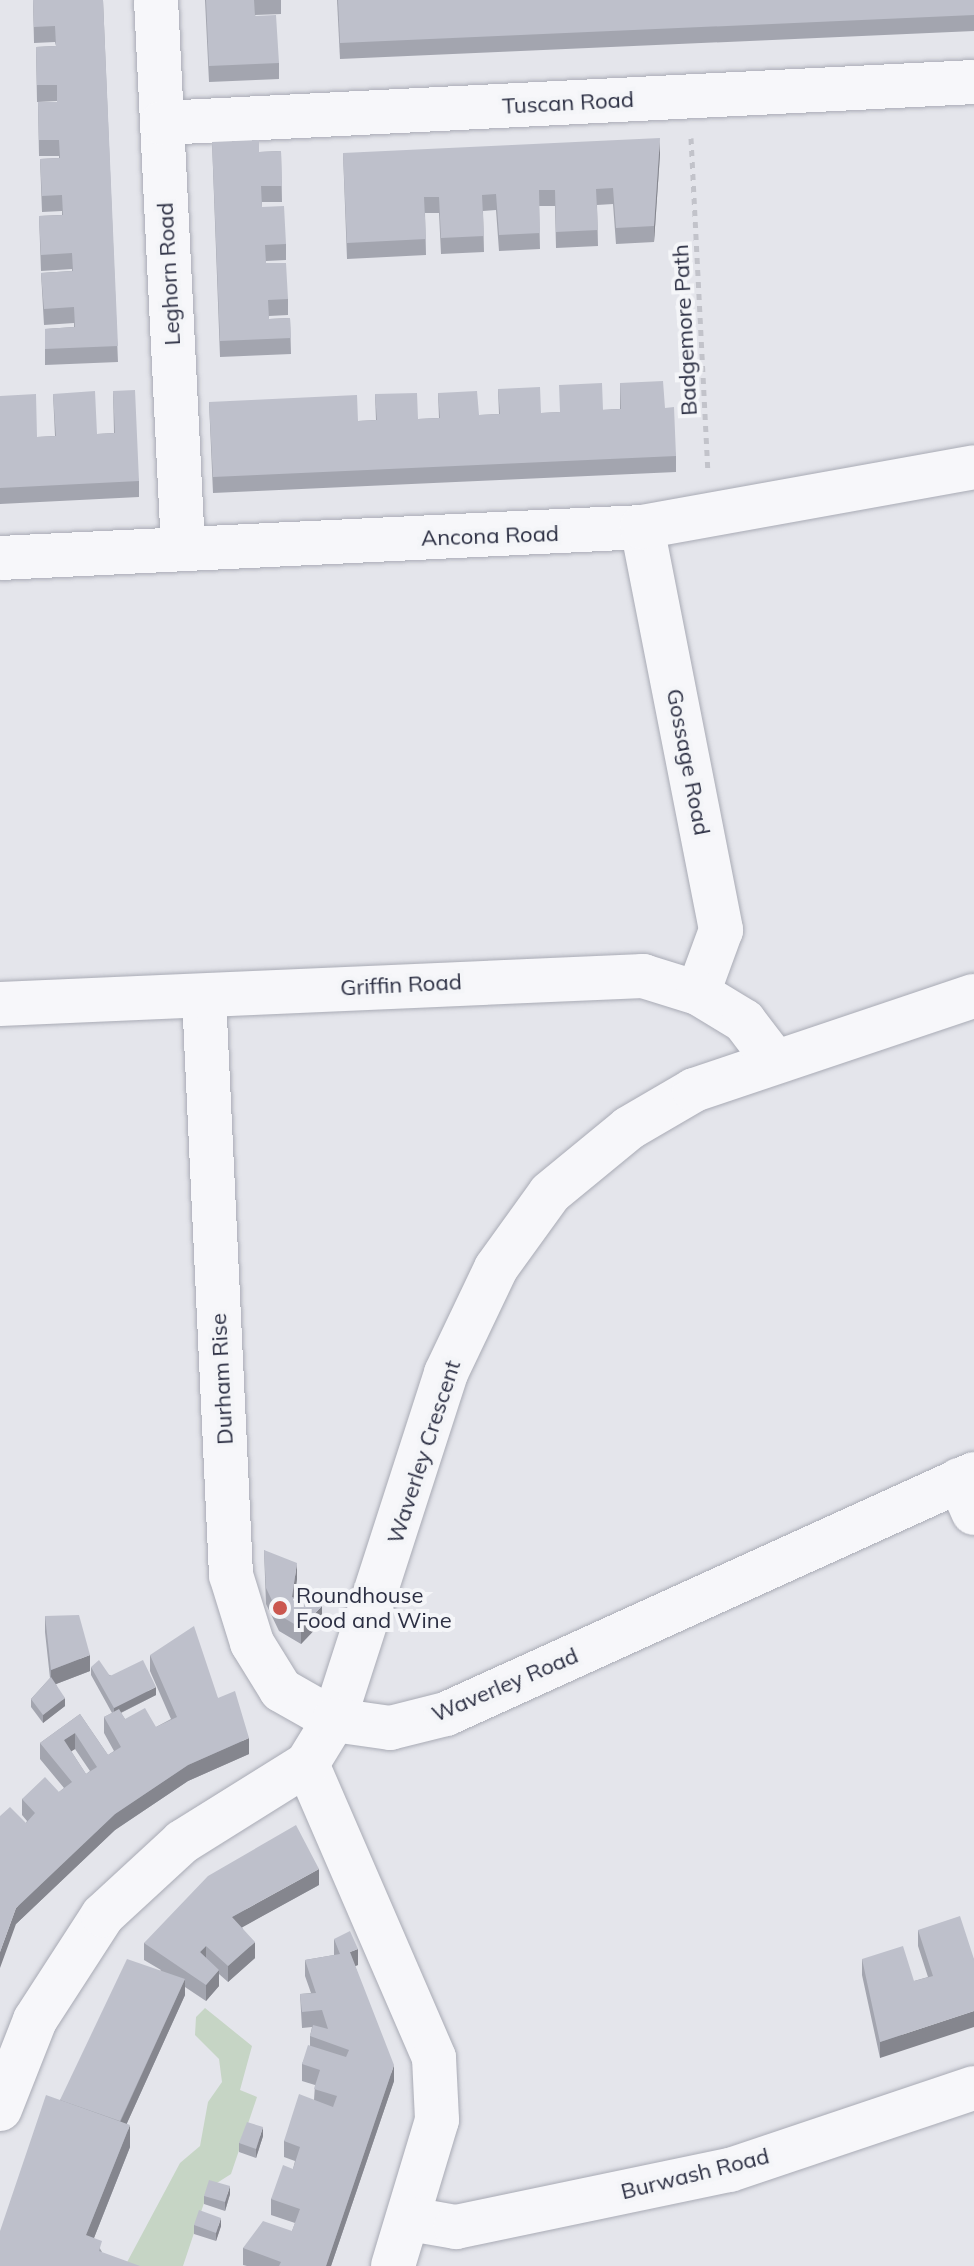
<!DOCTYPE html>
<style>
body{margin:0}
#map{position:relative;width:974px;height:2266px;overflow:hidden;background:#e4e5eb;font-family:Mulish,sans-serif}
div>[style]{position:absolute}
.green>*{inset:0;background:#c6d5c5}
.path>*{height:5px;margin-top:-2.5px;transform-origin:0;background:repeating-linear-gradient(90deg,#c2c3ca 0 6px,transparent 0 12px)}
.roads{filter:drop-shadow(0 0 2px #a9abb5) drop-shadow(0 0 2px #a9abb5)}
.minor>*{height:44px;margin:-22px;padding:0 22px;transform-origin:22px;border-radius:22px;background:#f7f7fa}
.wall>*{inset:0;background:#a3a5af}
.shaded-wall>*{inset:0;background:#85868e}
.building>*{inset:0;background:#bec0cb}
.dots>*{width:22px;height:22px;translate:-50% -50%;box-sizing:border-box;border:4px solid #f4f5f8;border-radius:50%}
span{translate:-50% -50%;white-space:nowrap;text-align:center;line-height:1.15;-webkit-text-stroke:8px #f4f5f8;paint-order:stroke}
.street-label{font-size:22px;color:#2c2f43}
.poi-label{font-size:22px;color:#2c2f43}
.left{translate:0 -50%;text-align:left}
</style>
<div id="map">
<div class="green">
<i style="clip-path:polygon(205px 2008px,252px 2046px,240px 2090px,257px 2097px,231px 2174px,209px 2188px,183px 2266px,125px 2266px,180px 2163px,200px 2146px,208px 2102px,222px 2082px,219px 2059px,195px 2035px,196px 2017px)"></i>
</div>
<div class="path">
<i style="left:691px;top:138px;width:334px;rotate:87.1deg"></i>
</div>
<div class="roads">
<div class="minor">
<i style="left:156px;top:0;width:549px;rotate:87.18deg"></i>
<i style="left:162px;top:123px;width:813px;rotate:-2.89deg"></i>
<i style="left:642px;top:527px;width:411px;rotate:78.9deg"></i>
<i style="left:721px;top:930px;width:67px;rotate:110.1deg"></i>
<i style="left:0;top:558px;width:643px;rotate:-2.76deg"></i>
<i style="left:642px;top:527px;width:337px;rotate:-10.2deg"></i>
<i style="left:204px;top:996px;width:580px;rotate:87.33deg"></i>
<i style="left:231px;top:1575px;width:71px;rotate:72.8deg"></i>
<i style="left:252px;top:1643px;width:55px;rotate:58.3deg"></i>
<i style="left:281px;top:1690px;width:61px;rotate:29.5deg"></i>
<i style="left:334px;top:1720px;width:365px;rotate:-72.1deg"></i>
<i style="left:446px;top:1373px;width:116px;rotate:-64.5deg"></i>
<i style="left:496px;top:1268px;width:92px;rotate:-54.2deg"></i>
<i style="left:550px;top:1193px;width:102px;rotate:-39.4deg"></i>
<i style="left:629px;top:1128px;width:75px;rotate:-30.3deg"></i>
<i style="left:694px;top:1090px;width:295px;rotate:-18.6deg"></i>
<i style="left:0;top:1004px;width:644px;rotate:-2.49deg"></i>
<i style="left:643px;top:976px;width:58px;rotate:17.2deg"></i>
<i style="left:698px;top:993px;width:54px;rotate:31.3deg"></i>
<i style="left:744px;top:1021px;width:48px;rotate:52.7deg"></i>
<i style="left:959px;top:1480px;width:36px;rotate:66deg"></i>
<i style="left:307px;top:1764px;width:320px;rotate:66.6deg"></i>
<i style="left:434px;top:2058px;width:62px;rotate:87.2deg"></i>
<i style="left:437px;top:2120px;width:152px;rotate:106.8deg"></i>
<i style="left:0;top:2109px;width:96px;rotate:-68.5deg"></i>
<i style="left:35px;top:2020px;width:125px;rotate:-57.1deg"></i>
<i style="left:103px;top:1915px;width:108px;rotate:-42.7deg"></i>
<i style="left:182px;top:1842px;width:147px;rotate:-32deg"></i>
<i style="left:307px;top:1764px;width:52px;rotate:-58.5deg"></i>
<i style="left:334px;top:1720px;width:57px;rotate:8.1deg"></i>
<i style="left:390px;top:1728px;width:58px;rotate:-14deg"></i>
<i style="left:446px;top:1714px;width:580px;rotate:-24.44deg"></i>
<i style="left:410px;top:2219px;width:47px;rotate:9.9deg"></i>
<i style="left:456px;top:2227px;width:280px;rotate:-11.8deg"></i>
<i style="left:730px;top:2170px;width:257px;rotate:-18.6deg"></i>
</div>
</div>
<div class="wall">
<i style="clip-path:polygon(33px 0,103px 0,118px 362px,45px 365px,45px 329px,74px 327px,74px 323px,44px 325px,41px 273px,72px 271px,72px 269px,41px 271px,39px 216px,62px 215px,62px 211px,42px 212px,40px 159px,59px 158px,59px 156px,39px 156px,38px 102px,57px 102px,57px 101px,37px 102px,36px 47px,56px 46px,55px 42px,34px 43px)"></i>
<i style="clip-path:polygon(205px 0,281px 0,281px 14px,255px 15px,279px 63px,279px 79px,209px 82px)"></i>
<i style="clip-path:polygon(337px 0,974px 0,974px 31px,340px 59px)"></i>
<i style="clip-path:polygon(212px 142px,259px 152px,281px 151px,282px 202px,262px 202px,262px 207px,286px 244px,286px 260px,266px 261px,266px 263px,288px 299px,288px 315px,269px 316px,269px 319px,290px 318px,291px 354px,220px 357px)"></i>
<i style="clip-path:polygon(343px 153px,660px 154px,654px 242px,616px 244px,613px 204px,597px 205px,598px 246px,556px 248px,555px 206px,539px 206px,540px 249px,499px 251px,496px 210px,483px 211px,484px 252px,441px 254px,439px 213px,425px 213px,426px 255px,347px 259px)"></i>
<i style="clip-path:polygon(620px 383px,665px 408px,676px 456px,676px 472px,213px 493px,209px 402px,358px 421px,376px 420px,375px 394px,418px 419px,439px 418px,438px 393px,479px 415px,499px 414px,498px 389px,541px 413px,620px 409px)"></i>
<i style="clip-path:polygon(113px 391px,139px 481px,139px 497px,0 504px,0 396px,37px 437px,55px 436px,53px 394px,97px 434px,114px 433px)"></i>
<i style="clip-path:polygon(264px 1550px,297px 1579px,294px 1598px,322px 1622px,301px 1644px,279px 1631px,266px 1604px)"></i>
<i style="clip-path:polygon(45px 1616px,90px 1671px,56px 1684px,65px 1706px,43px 1723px,31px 1707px,31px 1699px,50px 1678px,45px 1632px)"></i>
<i style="clip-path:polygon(evenodd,150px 1655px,218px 1698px,249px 1754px,188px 1781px,115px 1830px,16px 1924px,26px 1823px,27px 1821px,22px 1815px,22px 1799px,59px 1792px,64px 1788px,40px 1759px,40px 1743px,80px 1714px,108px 1755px,114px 1751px,104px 1733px,104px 1717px,112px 1713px,91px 1675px,91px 1667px,156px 1695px,121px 1713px,125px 1719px,156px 1727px,171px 1719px,150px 1671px,150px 1655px,75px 1749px,90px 1771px,86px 1774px,71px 1751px,75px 1749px)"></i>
<i style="clip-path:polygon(319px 1885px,242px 1927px,255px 1958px,228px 1982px,219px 1974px,219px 1986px,206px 2001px,185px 1987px,185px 1995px,127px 2123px,130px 2147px,94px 2238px,102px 2252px,0 2266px,60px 2100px,161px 1970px,144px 1960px,144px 1943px)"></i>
<i style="clip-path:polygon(918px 1930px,974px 1959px,880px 2058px,862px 1975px,862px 1959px,914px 1981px,928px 1977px,918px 1946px)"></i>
<i style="clip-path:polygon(334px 1939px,358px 1965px,355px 1966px,394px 2081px,331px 2266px,247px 2266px,243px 2265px,243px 2248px,292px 2231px,295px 2223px,271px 2215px,271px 2199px,293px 2169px,295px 2161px,284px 2157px,284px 2141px,314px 2100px,315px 2085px,302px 2081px,302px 2064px,310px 2046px,310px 2036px,312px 2027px,302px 2028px,300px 1994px,311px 1993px,305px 1976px,305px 1960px,334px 1955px)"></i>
<i style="clip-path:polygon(263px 2136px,256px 2158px,239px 2152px,239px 2143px)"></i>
<i style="clip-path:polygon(230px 2194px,225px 2211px,204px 2204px,204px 2196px)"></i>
<i style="clip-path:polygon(194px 2225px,221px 2226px,216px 2241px,194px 2234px)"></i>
</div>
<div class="shaded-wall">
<i style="clip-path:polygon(660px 138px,660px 154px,654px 242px,654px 226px)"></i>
<i style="clip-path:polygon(297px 1563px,297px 1579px,292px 1613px,292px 1597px)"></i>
<i style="clip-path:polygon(322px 1606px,322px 1622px,301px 1644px,301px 1628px)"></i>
<i style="clip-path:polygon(90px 1655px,90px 1671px,51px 1686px,51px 1670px)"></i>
<i style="clip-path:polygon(156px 1687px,156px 1695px,114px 1716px,114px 1708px)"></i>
<i style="clip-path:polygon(65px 1698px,65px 1706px,43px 1723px,43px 1715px)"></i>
<i style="clip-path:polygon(75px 1733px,75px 1749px,64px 1756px,64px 1740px)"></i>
<i style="clip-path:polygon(249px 1738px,249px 1754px,188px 1781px,115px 1830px,16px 1924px,0 1968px,0 1952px,16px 1908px,115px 1814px,188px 1765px)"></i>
<i style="clip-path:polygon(319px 1869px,319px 1885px,232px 1933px,232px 1917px)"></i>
<i style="clip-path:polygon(255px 1942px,255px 1958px,228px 1982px,228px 1966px)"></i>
<i style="clip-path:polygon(206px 1946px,206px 1962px,200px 1952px)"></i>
<i style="clip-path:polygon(358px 1949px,358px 1965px,350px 1968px,350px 1952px)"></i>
<i style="clip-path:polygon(219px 1970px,219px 1986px,206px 2001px,206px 1985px)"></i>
<i style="clip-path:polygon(185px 1979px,185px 1995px,118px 2143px,118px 2127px)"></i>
<i style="clip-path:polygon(974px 2011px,974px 2027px,880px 2058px,880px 2042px)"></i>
<i style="clip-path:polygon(394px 2065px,394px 2081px,331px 2266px,326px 2266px)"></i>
<i style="clip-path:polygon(130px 2125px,130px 2147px,86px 2258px,86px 2235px)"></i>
<i style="clip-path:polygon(263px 2127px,263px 2136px,256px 2158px,256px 2149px)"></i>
<i style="clip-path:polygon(230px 2186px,230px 2194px,225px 2211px,225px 2202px)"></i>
<i style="clip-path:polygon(221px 2218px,221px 2226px,216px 2241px,216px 2233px)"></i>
</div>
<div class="building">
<i style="clip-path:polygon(33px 0,103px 0,118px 346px,45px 349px,45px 329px,75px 327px,74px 307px,44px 309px,41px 273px,73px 271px,72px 253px,41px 255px,39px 216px,63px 215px,62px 195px,42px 196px,40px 159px,60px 158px,59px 140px,39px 140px,38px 102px,57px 102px,57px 85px,37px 85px,36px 47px,56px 46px,55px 26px,34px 27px)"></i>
<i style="clip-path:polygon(206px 0,254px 0,255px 16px,276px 15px,279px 63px,209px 66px)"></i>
<i style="clip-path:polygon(338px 0,974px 0,974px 15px,340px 43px)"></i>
<i style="clip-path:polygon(660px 138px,654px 226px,616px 228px,613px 188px,596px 189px,598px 230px,556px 232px,555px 190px,539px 190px,540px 233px,499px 235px,496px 194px,482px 195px,484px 236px,441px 238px,439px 197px,424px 197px,426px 239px,347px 243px,343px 153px)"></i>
<i style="clip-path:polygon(259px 140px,259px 152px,281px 151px,282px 186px,261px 186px,262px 207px,284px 206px,286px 244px,265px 245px,266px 263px,286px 263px,288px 299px,268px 300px,269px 319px,290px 318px,291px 338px,220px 341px,212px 142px)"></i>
<i style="clip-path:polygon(663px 381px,665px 408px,674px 407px,676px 456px,213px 477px,209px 402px,357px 395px,358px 421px,377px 420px,375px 394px,417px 393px,418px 419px,440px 418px,438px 393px,477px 391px,479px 415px,500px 414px,498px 389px,540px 387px,541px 413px,560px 412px,559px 385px,602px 383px,603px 410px,621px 409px,620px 383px)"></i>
<i style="clip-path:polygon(135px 390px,139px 481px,0 488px,0 396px,36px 394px,37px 437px,56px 436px,53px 394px,95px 391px,97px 434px,115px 433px,113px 391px)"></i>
<i style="clip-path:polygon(264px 1550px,297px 1563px,292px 1597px,322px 1606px,301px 1628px,279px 1615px,266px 1588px)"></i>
<i style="clip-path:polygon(79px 1615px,90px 1655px,51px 1670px,45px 1616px)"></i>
<i style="clip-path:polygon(evenodd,194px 1626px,218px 1698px,235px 1691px,249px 1738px,188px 1765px,115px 1814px,16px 1908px,0 1952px,0 1816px,10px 1807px,26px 1823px,35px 1813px,22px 1799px,45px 1777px,59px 1792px,72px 1782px,40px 1743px,80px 1714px,108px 1755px,121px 1747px,104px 1717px,119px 1709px,125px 1719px,145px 1708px,156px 1727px,177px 1717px,150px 1655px,194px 1626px,75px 1733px,97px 1767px,86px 1774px,64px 1740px,75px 1733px)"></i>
<i style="clip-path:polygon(99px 1660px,110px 1676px,143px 1660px,156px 1687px,114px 1708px,91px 1667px)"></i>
<i style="clip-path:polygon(51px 1677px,65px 1698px,43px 1715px,31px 1699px)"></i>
<i style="clip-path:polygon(296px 1825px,319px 1869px,232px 1917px,255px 1942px,228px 1966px,206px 1946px,200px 1952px,219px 1970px,206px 1985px,144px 1943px,208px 1876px)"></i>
<i style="clip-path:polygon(960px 1916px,974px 1959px,974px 2011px,880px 2042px,862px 1959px,903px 1946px,914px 1981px,933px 1976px,918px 1930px)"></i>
<i style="clip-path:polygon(350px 1931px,358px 1949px,350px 1952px,394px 2065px,326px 2266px,279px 2266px,281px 2262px,243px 2248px,263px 2221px,292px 2231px,300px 2209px,271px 2199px,283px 2165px,293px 2169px,300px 2147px,284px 2141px,299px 2094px,333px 2107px,337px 2096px,314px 2089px,320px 2070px,302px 2064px,308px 2045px,346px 2057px,349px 2050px,310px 2036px,313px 2025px,328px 2029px,322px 2010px,302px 2012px,300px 1994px,316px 1993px,305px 1960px,340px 1954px,334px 1939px)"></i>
<i style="clip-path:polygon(127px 1959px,185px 1979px,120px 2121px,60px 2100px)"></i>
<i style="clip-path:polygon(46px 2095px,130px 2125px,86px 2235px,102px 2241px,99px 2251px,140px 2266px,0 2266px,0 2231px)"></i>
<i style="clip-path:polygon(247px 2122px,263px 2127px,256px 2149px,239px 2143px)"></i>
<i style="clip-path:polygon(209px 2180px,230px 2186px,225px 2202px,204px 2196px)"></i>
<i style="clip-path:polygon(199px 2210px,221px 2218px,216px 2233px,194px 2225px)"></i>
</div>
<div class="dots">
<i style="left:280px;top:1608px;background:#cb574f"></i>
</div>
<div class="street-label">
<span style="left:568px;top:103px;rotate:-3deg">Tuscan Road</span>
<span style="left:169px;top:274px;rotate:-93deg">Leghorn Road</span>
<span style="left:685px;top:330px;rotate:-93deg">Badgemore Path</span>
<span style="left:490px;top:536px;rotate:-2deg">Ancona Road</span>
<span style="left:688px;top:762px;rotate:79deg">Gossage Road</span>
<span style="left:401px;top:985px;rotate:-3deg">Griffin Road</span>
<span style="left:222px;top:1379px;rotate:-93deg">Durham Rise</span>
<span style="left:424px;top:1452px;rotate:-72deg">Waverley Crescent</span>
<span style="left:505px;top:1685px;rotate:-23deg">Waverley Road</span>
<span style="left:695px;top:2174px;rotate:-14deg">Burwash Road</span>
</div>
<div class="poi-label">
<span class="left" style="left:296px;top:1608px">Roundhouse<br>Food and Wine</span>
</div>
</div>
